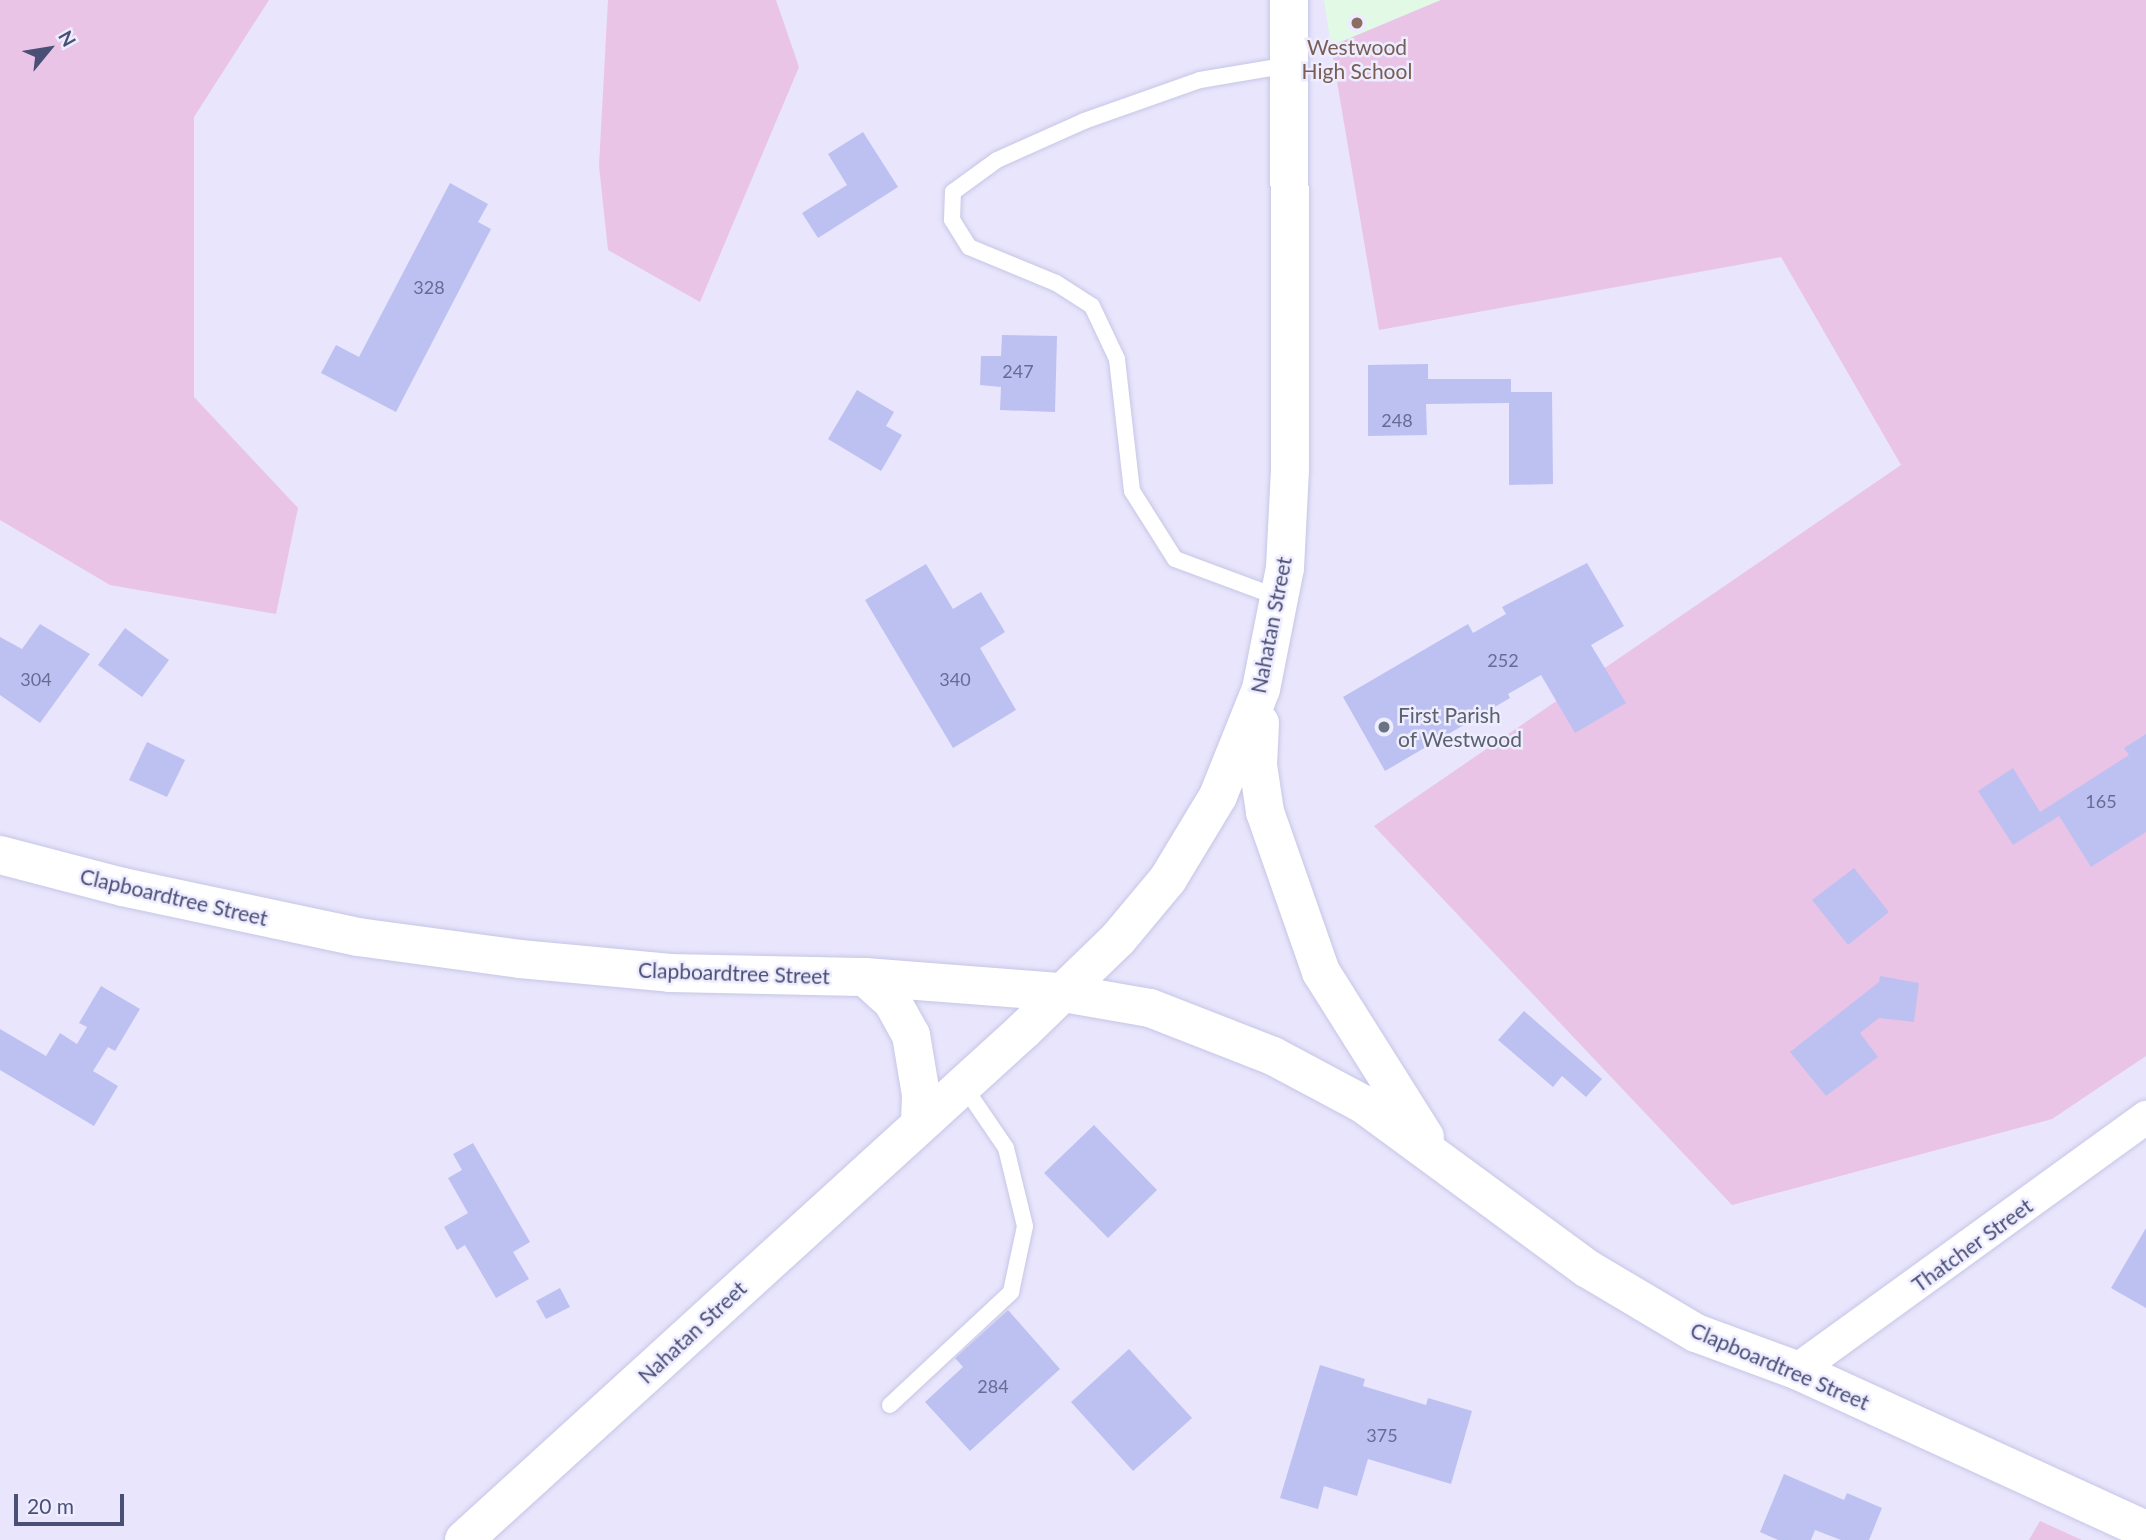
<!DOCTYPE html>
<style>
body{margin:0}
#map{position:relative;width:2146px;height:1540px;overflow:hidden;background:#e8e5fc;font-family:Lato,sans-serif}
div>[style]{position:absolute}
.education>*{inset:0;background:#e2f9e6}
.green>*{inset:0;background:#eac4e6}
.building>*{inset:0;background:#bdc1f2}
.roads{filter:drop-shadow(0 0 2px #c6c6e6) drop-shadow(0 0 2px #c6c6e6)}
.lane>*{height:16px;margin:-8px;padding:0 8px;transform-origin:8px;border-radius:8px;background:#fff}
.street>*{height:33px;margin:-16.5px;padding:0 16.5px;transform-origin:16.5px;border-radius:16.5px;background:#fff}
.secondary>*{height:38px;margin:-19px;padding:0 19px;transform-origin:19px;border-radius:19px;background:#fff}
.dots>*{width:19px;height:19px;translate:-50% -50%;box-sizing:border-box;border:4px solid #eeecff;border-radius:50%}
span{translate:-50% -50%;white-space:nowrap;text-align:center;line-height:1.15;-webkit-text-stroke:5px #eeecff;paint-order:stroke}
.number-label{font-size:18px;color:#676c95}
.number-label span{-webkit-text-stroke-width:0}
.education-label{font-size:21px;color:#785e54}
.street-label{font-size:21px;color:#4a4f76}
.worship-label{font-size:21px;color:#5b616d}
.left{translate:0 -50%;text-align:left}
.north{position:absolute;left:14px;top:14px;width:70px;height:70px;-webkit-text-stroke:5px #eeecff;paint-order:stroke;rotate:60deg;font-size:19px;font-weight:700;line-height:28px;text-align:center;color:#4a4f76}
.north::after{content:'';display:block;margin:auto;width:24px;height:32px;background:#4a4f76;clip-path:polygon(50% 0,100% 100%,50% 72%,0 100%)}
.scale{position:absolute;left:14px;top:1494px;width:110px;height:32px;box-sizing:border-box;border:4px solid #4a4f76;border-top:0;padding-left:9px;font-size:21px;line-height:24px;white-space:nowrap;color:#4a4f76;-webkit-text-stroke:5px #eeecff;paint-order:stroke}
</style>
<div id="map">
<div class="education">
<i style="clip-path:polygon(1324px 0,1441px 0,1331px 46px)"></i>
</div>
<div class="green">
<i style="clip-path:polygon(0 0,269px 0,194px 117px,194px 397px,298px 508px,276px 614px,110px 585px,0 520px)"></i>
<i style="clip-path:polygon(608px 0,776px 0,799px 67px,700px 302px,608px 250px,599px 166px)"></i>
<i style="clip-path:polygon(1441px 0,2146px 0,2146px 1056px,2052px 1119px,1732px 1205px,1374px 826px,1901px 465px,1781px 257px,1379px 330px,1331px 46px)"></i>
<i style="clip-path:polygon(2040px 1521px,2082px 1540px,2029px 1540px)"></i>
</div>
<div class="building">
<i style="clip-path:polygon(863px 132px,898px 187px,818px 238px,802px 213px,847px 185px,828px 154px)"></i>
<i style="clip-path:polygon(450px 183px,488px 204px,478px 222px,491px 229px,396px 412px,321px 373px,336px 345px,359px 357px)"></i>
<i style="clip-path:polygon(1002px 335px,1057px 336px,1055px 412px,1000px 410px,1001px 387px,980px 385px,981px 356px,1001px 356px)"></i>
<i style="clip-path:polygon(1428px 364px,1428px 379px,1511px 379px,1511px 392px,1552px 392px,1553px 484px,1509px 485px,1509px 403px,1426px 404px,1427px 435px,1368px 436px,1368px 365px)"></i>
<i style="clip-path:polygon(857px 390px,894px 412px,886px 426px,902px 435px,881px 471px,828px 439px)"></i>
<i style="clip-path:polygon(1587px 563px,1624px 626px,1591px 645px,1626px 703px,1575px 733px,1541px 675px,1508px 694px,1510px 698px,1385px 771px,1343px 697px,1468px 624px,1473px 633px,1506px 614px,1502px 607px)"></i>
<i style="clip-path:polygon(926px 564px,953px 609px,981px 592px,1005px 632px,980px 648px,1016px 710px,953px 748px,865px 600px)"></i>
<i style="clip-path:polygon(40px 624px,90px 654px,40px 723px,0 695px,0 637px,22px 649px)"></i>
<i style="clip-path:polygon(125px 628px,169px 660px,142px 697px,98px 665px)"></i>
<i style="clip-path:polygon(2146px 734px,2146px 832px,2091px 867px,2059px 816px,2013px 845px,1978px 791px,2013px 768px,2040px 812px,2129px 755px,2124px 748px)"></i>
<i style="clip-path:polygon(147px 742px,185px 760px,167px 797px,129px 780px)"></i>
<i style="clip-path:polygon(1854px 868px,1889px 912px,1848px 945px,1812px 900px)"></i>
<i style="clip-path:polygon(1880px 976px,1919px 983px,1914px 1022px,1879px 1018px,1860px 1033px,1878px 1057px,1826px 1096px,1790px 1052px,1879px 982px)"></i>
<i style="clip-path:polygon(101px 986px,140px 1009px,115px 1051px,108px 1047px,93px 1071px,118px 1086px,94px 1126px,0 1070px,0 1029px,46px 1056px,60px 1033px,77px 1044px,87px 1027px,79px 1023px)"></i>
<i style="clip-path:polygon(1524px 1011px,1602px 1079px,1586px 1097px,1562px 1076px,1553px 1087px,1498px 1040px)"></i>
<i style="clip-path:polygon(1094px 1125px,1157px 1190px,1108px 1238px,1044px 1173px)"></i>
<i style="clip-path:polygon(473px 1143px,530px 1242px,513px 1252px,529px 1279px,496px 1298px,465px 1245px,457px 1250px,444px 1227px,468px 1213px,448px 1178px,462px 1170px,453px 1154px)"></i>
<i style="clip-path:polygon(2146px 1228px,2146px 1308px,2111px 1288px)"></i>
<i style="clip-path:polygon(560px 1288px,570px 1307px,546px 1319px,536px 1301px)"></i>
<i style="clip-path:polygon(1008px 1310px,1060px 1369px,970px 1451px,925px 1402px,963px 1367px,955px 1358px)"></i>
<i style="clip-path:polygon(1129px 1349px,1192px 1418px,1133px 1471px,1071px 1402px)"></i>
<i style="clip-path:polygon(1320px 1365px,1365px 1379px,1363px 1386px,1426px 1405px,1428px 1398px,1472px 1411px,1451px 1484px,1368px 1459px,1357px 1496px,1324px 1486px,1318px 1509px,1280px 1498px)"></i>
<i style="clip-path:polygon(1784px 1474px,1844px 1500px,1847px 1493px,1882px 1508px,1869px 1540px,1841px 1540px,1815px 1530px,1811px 1540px,1778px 1540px,1760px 1532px)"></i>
</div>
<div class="roads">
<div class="lane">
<i style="left:1280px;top:598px;width:112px;rotate:-159.6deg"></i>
<i style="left:1175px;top:559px;width:80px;rotate:-122.3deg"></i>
<i style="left:1132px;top:491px;width:133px;rotate:-96.5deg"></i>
<i style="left:1117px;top:359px;width:59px;rotate:-115.3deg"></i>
<i style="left:1092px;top:306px;width:43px;rotate:-147.4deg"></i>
<i style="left:1056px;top:283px;width:94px;rotate:-157.5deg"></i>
<i style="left:969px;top:247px;width:32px;rotate:-122deg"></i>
<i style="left:952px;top:220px;width:28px;rotate:-88deg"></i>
<i style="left:953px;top:192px;width:54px;rotate:-36deg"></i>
<i style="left:997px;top:160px;width:95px;rotate:-24.1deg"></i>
<i style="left:1084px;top:121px;width:123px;rotate:-19.5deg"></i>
<i style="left:1200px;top:80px;width:91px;rotate:-9.5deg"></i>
<i style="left:890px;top:1405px;width:166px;rotate:-43deg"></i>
<i style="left:1011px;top:1292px;width:67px;rotate:-78deg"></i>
<i style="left:1025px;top:1226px;width:80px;rotate:-103.7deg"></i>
<i style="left:1006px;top:1148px;width:76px;rotate:-124.3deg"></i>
</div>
<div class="street">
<i style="left:1796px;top:1370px;width:432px;rotate:-35.9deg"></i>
</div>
<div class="secondary">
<i style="left:1260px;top:723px;width:42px;rotate:92.7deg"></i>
<i style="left:1258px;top:765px;width:48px;rotate:81.5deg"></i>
<i style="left:1265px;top:812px;width:170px;rotate:70.7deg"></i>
<i style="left:1321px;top:972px;width:195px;rotate:57.8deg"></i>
<i style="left:0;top:855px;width:127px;rotate:14.6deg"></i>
<i style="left:123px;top:887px;width:240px;rotate:12deg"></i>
<i style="left:358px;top:937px;width:163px;rotate:7.7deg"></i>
<i style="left:520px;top:959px;width:151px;rotate:5.3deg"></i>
<i style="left:670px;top:973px;width:195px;rotate:1.2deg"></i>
<i style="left:865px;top:977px;width:194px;rotate:4.4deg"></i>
<i style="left:1058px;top:992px;width:93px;rotate:9.9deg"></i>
<i style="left:1150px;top:1008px;width:132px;rotate:21.3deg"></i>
<i style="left:1273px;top:1056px;width:102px;rotate:28.1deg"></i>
<i style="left:1363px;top:1104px;width:279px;rotate:36.3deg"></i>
<i style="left:1588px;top:1269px;width:126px;rotate:30.7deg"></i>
<i style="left:1696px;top:1333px;width:107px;rotate:20.3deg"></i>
<i style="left:1796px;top:1370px;width:385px;rotate:24.6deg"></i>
<i style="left:865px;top:977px;width:36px;rotate:42deg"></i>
<i style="left:892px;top:1001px;width:39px;rotate:61deg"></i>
<i style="left:911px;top:1035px;width:61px;rotate:80.5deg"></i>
<i style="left:921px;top:1095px;width:28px;rotate:92deg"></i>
<i style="left:464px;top:1540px;width:756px;rotate:-42.32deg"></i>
<i style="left:1023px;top:1031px;width:132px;rotate:-44.1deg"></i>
<i style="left:1118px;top:939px;width:78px;rotate:-50.2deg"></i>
<i style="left:1168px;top:879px;width:97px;rotate:-58.9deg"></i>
<i style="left:1218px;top:796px;width:115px;rotate:-68.1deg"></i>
<i style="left:1261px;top:689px;width:123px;rotate:-78.8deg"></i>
<i style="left:1285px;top:568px;width:98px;rotate:-87.1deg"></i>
<i style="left:1290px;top:470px;width:470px;rotate:-90.1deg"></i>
</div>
</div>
<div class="dots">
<i style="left:1357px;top:23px;background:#8d6e63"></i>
<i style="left:1384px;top:727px;background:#6b7280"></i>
</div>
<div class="number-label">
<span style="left:429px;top:287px">328</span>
<span style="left:1018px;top:371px">247</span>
<span style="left:1397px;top:420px">248</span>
<span style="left:1503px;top:660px">252</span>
<span style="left:36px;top:679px">304</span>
<span style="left:955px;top:679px">340</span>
<span style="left:2101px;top:801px">165</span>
<span style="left:993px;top:1386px">284</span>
<span style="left:1382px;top:1435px">375</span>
</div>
<div class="education-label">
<span style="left:1357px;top:59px">Westwood<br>High School</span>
</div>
<div class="street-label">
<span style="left:1271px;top:625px;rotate:-79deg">Nahatan Street</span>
<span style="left:174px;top:897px;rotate:13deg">Clapboardtree Street</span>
<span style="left:734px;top:973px;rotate:2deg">Clapboardtree Street</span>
<span style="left:1972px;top:1245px;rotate:-36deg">Thatcher Street</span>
<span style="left:692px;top:1332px;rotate:-43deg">Nahatan Street</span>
<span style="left:1780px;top:1366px;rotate:23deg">Clapboardtree Street</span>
</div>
<div class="worship-label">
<span class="left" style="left:1398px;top:727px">First Parish<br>of Westwood</span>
</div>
<div class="north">N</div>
<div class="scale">20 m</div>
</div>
